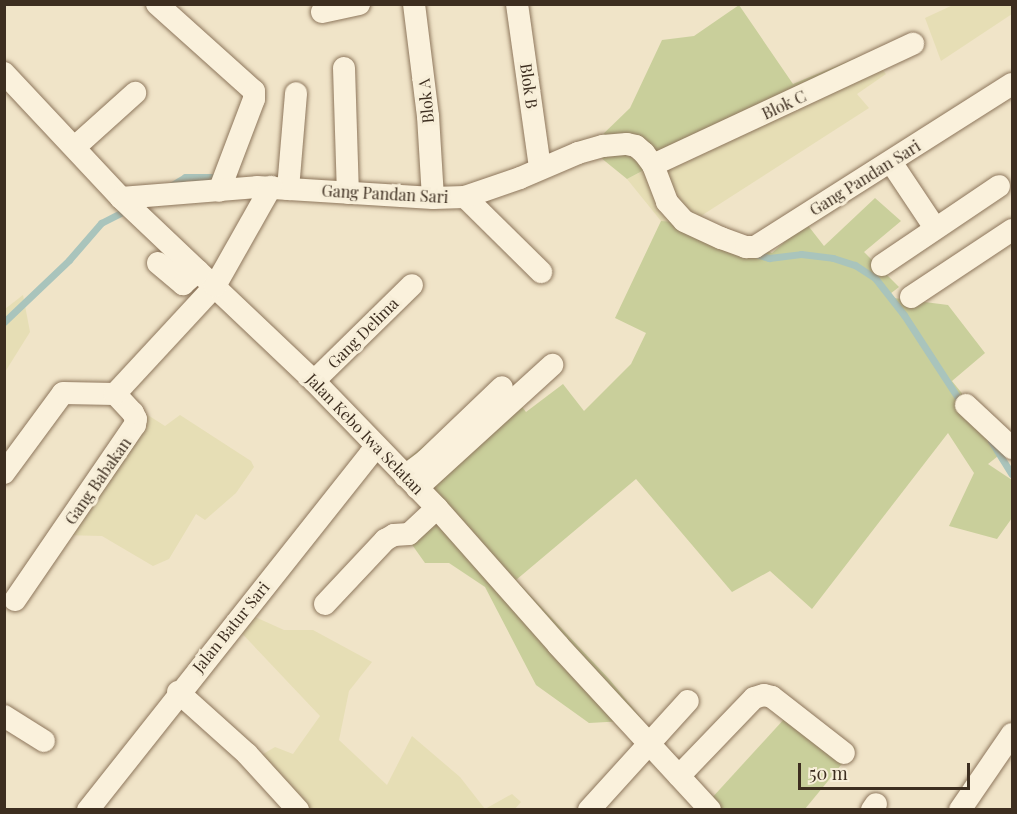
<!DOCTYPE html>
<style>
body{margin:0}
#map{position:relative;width:1017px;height:814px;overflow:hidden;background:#f0e4c8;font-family:"Playfair Display",serif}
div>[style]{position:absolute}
.farmland>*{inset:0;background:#e6deb5}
.green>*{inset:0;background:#c9cf9b}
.stream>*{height:7px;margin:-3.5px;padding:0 3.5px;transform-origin:3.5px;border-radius:3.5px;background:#a9c4bc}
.roads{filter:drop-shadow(0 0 2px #8d765c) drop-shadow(0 0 2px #8d765c)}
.minor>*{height:22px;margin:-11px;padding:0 11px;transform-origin:11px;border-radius:11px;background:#faf1dc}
span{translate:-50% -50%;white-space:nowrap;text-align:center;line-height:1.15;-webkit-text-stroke:6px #f7eed8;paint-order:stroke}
.street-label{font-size:16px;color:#3d2e20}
.frame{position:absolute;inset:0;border:6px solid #3d2e20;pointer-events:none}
.scale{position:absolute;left:798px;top:763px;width:172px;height:27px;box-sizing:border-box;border:3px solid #3d2e20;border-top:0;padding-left:8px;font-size:18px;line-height:21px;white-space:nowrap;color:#3d2e20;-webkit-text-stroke:4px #f7eed8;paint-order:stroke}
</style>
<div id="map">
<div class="farmland">
<i style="clip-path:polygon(953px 5px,1012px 5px,1012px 14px,941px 61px,925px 18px)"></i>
<i style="clip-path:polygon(876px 62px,886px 74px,857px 94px,869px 108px,690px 223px,661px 221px,627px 179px,747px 118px)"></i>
<i style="clip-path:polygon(23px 295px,30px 332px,5px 372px,5px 309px)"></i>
<i style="clip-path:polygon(143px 412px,165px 426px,180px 415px,251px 461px,254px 467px,236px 493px,205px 520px,196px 514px,169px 559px,153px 566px,102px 536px,62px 535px)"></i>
<i style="clip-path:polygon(246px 613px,284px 630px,313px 630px,372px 662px,349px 691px,339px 740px,387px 785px,412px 736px,460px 777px,485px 809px,512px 794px,521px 802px,514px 810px,298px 809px,253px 760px,275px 747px,293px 754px,320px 716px,233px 624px)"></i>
</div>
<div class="green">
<i style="clip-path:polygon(739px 5px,793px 84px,868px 53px,627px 179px,579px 140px,597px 140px,630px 108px,662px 40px,694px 36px)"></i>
<i style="clip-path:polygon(875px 198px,901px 221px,864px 252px,899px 287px,886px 297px,948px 305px,985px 353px,952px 381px,1007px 449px,988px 464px,1012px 480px,1012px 518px,997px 539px,949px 526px,974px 473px,948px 433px,812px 609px,770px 571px,732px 592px,636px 479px,516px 580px,609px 679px,643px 720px,589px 723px,536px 685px,485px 587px,449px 563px,425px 563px,403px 532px,431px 503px,395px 469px,503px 382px,526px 412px,563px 384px,584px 411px,631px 364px,646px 333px,615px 318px,661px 221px,690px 223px,772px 253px,806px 223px,824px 246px)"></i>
<i style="clip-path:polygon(796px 706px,855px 748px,805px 809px,715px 809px,710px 800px)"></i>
</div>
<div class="stream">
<i style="left:167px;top:188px;width:21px;rotate:-31deg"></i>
<i style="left:185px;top:177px;width:37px"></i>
<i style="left:755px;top:254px;width:15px;rotate:16deg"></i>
<i style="left:769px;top:258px;width:32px;rotate:-7deg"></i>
<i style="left:801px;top:254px;width:32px;rotate:7deg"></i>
<i style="left:833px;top:258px;width:23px;rotate:18deg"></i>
<i style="left:855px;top:265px;width:24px;rotate:33deg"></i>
<i style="left:875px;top:278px;width:47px;rotate:51.9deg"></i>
<i style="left:904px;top:315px;width:106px;rotate:56.9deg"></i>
<i style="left:4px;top:322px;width:90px;rotate:-43.6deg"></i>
<i style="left:69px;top:260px;width:49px;rotate:-49.1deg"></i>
<i style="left:101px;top:223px;width:30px;rotate:-27deg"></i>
<i style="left:991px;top:441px;width:39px;rotate:58deg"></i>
</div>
<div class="roads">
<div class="minor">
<i style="left:157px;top:4px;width:130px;rotate:41.9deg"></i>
<i style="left:254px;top:91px;width:8px;rotate:90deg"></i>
<i style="left:254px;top:99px;width:98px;rotate:110.8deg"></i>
<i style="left:414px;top:4px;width:113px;rotate:82.9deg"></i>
<i style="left:428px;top:116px;width:82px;rotate:86.5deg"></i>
<i style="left:517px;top:4px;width:165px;rotate:82deg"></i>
<i style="left:322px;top:12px;width:38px;rotate:-12deg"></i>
<i style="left:344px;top:68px;width:125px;rotate:88.2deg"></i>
<i style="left:4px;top:73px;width:171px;rotate:46.9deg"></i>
<i style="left:121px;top:198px;width:266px;rotate:43.5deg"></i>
<i style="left:314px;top:381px;width:177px;rotate:45.9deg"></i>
<i style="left:437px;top:508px;width:183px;rotate:48.5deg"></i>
<i style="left:558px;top:645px;width:224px;rotate:47.3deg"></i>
<i style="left:75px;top:147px;width:81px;rotate:-42deg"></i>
<i style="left:891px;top:162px;width:79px;rotate:56.3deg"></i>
<i style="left:653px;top:165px;width:287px;rotate:-25deg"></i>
<i style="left:288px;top:189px;width:96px;rotate:-85.2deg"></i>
<i style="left:465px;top:197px;width:107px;rotate:44.6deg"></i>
<i style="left:121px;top:198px;width:136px;rotate:-4.6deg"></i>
<i style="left:257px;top:187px;width:176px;rotate:3.6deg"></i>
<i style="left:433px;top:198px;width:32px;rotate:-2deg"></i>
<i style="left:465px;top:197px;width:58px;rotate:-19.1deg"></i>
<i style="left:520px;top:178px;width:63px;rotate:-23.3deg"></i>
<i style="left:578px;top:153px;width:26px;rotate:-16deg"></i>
<i style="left:603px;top:146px;width:24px;rotate:-5deg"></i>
<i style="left:627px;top:144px;width:9px;rotate:13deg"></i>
<i style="left:636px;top:146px;width:11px;rotate:41deg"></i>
<i style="left:644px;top:153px;width:15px;rotate:53deg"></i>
<i style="left:653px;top:165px;width:40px;rotate:69deg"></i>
<i style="left:667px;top:202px;width:25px;rotate:48deg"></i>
<i style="left:684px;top:221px;width:41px;rotate:24.7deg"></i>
<i style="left:721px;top:238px;width:27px;rotate:20deg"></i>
<i style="left:746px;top:247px;width:9px"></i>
<i style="left:755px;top:247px;width:304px;rotate:-32.4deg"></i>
<i style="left:158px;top:263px;width:33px;rotate:40deg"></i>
<i style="left:183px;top:284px;width:20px;rotate:-41deg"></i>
<i style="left:882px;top:265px;width:141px;rotate:-34deg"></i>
<i style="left:911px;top:297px;width:121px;rotate:-33.6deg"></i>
<i style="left:314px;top:381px;width:137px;rotate:-44.4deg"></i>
<i style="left:966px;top:405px;width:63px;rotate:43.1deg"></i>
<i style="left:4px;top:473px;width:99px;rotate:-53.6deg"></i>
<i style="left:63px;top:393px;width:52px;rotate:1.1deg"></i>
<i style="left:405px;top:476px;width:26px;rotate:-37deg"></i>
<i style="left:426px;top:460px;width:105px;rotate:-43.8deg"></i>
<i style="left:417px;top:488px;width:183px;rotate:-42.3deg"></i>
<i style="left:15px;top:600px;width:212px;rotate:-55.6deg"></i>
<i style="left:135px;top:425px;width:6px;rotate:-81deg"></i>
<i style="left:136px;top:419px;width:7px;rotate:-117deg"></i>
<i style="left:133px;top:413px;width:26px;rotate:-133deg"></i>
<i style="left:115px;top:394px;width:147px;rotate:-47.2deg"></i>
<i style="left:215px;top:286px;width:114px;rotate:-60.5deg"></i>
<i style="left:325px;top:604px;width:88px;rotate:-46.8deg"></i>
<i style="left:385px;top:540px;width:10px;rotate:-29deg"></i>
<i style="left:394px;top:535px;width:15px;rotate:-4deg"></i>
<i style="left:409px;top:534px;width:38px;rotate:-43deg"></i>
<i style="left:178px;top:692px;width:93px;rotate:41.9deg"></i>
<i style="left:247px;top:754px;width:76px;rotate:47.7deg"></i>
<i style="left:4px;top:716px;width:47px;rotate:32deg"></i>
<i style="left:679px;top:776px;width:108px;rotate:-46.1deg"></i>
<i style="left:754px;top:698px;width:10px;rotate:-17deg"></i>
<i style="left:764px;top:695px;width:8px;rotate:14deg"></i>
<i style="left:772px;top:697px;width:91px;rotate:37.9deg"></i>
<i style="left:88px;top:810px;width:464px;rotate:-51.6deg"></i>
<i style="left:589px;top:810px;width:147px;rotate:-47.8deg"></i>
<i style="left:872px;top:810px;width:7px;rotate:-56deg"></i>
<i style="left:960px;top:810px;width:92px;rotate:-55.6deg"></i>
</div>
</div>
<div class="street-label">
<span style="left:529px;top:86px;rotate:82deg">Blok B</span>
<span style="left:426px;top:101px;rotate:-96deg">Blok A</span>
<span style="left:784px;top:105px;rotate:-25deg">Blok C</span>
<span style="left:865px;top:178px;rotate:-32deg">Gang Pandan Sari</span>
<span style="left:385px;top:194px;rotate:3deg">Gang Pandan Sari</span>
<span style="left:363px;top:333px;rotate:-45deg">Gang Delima</span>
<span style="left:365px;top:434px;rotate:46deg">Jalan Kebo Iwa Selatan</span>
<span style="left:98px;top:481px;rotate:-55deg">Gang Babakan</span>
<span style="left:231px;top:627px;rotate:-51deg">Jalan Batur Sari</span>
</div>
<div class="frame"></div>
<div class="scale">50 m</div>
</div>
